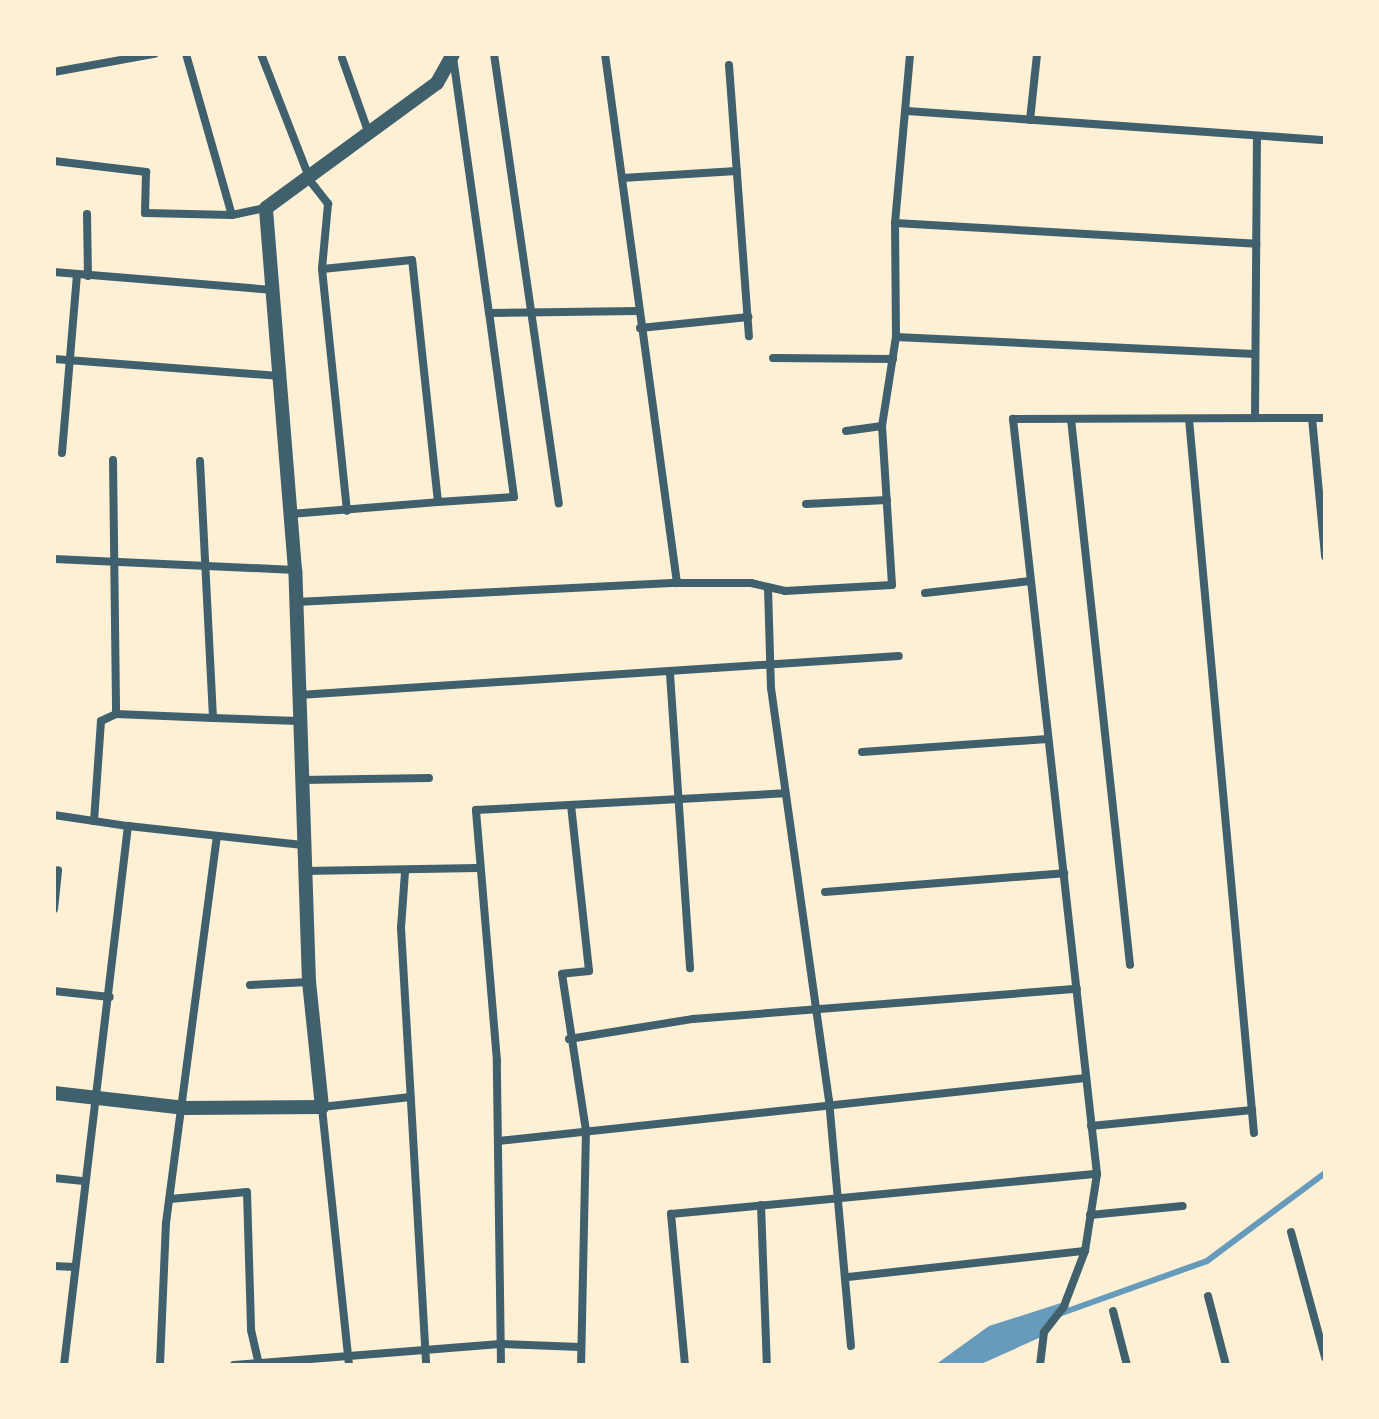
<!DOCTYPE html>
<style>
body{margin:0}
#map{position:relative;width:1379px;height:1419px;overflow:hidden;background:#fdf0d5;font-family:"Archivo Narrow",sans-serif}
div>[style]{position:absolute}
.water>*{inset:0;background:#669bbc}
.stream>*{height:6px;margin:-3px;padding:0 3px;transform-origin:3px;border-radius:3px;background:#669bbc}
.minor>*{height:8px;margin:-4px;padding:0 4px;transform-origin:4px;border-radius:4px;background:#3f606c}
.tertiary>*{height:14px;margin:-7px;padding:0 7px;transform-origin:7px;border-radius:7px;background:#3f606c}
span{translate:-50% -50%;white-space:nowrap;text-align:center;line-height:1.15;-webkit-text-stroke:8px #fdf0d5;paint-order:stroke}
.frame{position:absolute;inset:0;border:56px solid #fdf0d5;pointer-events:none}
</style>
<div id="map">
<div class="water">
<i style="clip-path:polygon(1061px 1303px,1041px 1337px,979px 1365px,935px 1365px,989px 1326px)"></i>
</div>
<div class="stream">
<i style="left:1059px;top:1314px;width:157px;rotate:-19.7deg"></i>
<i style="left:1207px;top:1261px;width:147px;rotate:-36.7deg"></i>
</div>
<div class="minor">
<i style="left:186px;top:54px;width:167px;rotate:74.1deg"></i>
<i style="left:232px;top:215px;width:35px;rotate:-12deg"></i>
<i style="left:261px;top:54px;width:137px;rotate:68.7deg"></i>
<i style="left:311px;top:182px;width:28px;rotate:52deg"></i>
<i style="left:328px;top:204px;width:65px;rotate:95.3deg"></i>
<i style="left:322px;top:269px;width:243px;rotate:84.1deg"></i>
<i style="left:494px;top:54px;width:454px;rotate:81.8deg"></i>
<i style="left:605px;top:54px;width:534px;rotate:82.25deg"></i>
<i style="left:453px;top:57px;width:259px;rotate:82deg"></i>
<i style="left:489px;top:313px;width:148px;rotate:-0.8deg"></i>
<i style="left:342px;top:58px;width:81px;rotate:70.4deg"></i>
<i style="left:729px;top:65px;width:272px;rotate:85.8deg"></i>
<i style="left:54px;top:72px;width:102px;rotate:-10.2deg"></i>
<i style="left:907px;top:111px;width:419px;rotate:4deg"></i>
<i style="left:1030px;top:120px;width:66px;rotate:-83.9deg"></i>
<i style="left:54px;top:161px;width:93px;rotate:6.8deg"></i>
<i style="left:146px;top:172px;width:41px;rotate:91.4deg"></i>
<i style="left:145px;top:213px;width:87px;rotate:1.3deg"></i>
<i style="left:622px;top:178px;width:115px;rotate:-3.5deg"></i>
<i style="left:87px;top:214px;width:62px;rotate:89.1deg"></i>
<i style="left:895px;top:223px;width:362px;rotate:3.3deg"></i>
<i style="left:54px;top:272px;width:218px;rotate:4.7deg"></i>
<i style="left:640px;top:328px;width:109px;rotate:-5.8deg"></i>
<i style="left:896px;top:337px;width:359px;rotate:2.7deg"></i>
<i style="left:773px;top:358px;width:120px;rotate:0.5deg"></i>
<i style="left:54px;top:359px;width:225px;rotate:4.3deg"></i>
<i style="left:1255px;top:418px;width:281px;rotate:-89.6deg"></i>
<i style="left:1312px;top:418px;width:139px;rotate:84.6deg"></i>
<i style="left:1071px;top:419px;width:549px;rotate:83.83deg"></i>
<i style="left:1189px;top:419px;width:717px;rotate:84.8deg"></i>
<i style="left:846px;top:431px;width:36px;rotate:-8deg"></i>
<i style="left:62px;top:453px;width:179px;rotate:-85.2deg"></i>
<i style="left:113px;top:460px;width:254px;rotate:89.3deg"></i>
<i style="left:116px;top:714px;width:97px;rotate:2.4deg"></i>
<i style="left:200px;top:461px;width:257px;rotate:87.1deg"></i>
<i style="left:213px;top:718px;width:86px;rotate:2deg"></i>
<i style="left:438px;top:502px;width:76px;rotate:-3.8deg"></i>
<i style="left:514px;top:497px;width:186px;rotate:-97.7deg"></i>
<i style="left:806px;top:504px;width:81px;rotate:-2.8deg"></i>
<i style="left:290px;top:514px;width:148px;rotate:-4.6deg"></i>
<i style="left:438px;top:502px;width:243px;rotate:-96.1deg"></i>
<i style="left:412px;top:260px;width:90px;rotate:174.3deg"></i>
<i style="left:54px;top:559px;width:241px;rotate:2.6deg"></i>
<i style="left:768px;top:588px;width:100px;rotate:88.3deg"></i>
<i style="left:771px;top:688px;width:416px;rotate:82deg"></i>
<i style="left:829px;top:1100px;width:247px;rotate:84.9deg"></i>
<i style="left:925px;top:593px;width:106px;rotate:-6.5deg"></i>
<i style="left:296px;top:602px;width:381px;rotate:-2.9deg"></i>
<i style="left:677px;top:583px;width:74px"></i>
<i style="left:751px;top:583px;width:35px;rotate:13deg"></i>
<i style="left:785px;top:591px;width:107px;rotate:-3.2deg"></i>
<i style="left:892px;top:585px;width:159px;rotate:-93.6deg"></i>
<i style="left:882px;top:426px;width:90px;rotate:-81.1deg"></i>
<i style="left:896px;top:337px;width:114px;rotate:-90.5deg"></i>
<i style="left:895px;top:223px;width:170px;rotate:-84.9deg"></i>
<i style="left:670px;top:674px;width:295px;rotate:86.1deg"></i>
<i style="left:299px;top:695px;width:601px;rotate:-3.72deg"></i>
<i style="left:862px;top:752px;width:186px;rotate:-4deg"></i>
<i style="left:302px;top:780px;width:127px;rotate:-0.9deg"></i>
<i style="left:571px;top:805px;width:167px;rotate:83.8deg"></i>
<i style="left:589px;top:971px;width:27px;rotate:174deg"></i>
<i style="left:562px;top:974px;width:158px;rotate:81.3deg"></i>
<i style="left:586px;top:1130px;width:235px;rotate:91.2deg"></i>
<i style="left:54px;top:815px;width:75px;rotate:8.5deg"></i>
<i style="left:94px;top:821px;width:100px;rotate:-86deg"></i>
<i style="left:101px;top:721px;width:17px;rotate:-25deg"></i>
<i style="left:304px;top:871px;width:174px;rotate:-1deg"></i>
<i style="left:405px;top:872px;width:56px;rotate:94.1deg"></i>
<i style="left:401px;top:928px;width:438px;rotate:86.7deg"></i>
<i style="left:825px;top:892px;width:240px;rotate:-4.5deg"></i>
<i style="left:54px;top:909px;width:39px;rotate:-84deg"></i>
<i style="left:250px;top:985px;width:59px;rotate:-2.9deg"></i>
<i style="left:54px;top:991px;width:56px;rotate:6.1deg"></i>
<i style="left:569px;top:1039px;width:126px;rotate:-9.2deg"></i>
<i style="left:693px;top:1019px;width:385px;rotate:-4.5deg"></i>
<i style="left:1091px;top:1126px;width:162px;rotate:-5.7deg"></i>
<i style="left:498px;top:1141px;width:591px;rotate:-6.12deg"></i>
<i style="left:54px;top:1178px;width:30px;rotate:6deg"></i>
<i style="left:170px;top:1199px;width:77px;rotate:-5.2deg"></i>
<i style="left:247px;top:1192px;width:138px;rotate:88.3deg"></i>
<i style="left:251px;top:1330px;width:36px;rotate:77deg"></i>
<i style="left:761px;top:1205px;width:160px;rotate:87.9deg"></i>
<i style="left:1090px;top:1215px;width:93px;rotate:-5.5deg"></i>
<i style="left:1291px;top:1232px;width:130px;rotate:74.8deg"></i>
<i style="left:54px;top:1266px;width:21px;rotate:3deg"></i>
<i style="left:848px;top:1277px;width:238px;rotate:-6.3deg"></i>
<i style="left:1208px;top:1296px;width:71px;rotate:75.4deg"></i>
<i style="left:1113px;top:1311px;width:56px;rotate:75.5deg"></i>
<i style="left:64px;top:1365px;width:543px;rotate:-83.23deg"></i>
<i style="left:128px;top:826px;width:176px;rotate:6.2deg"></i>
<i style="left:160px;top:1365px;width:142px;rotate:-87.6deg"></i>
<i style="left:166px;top:1223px;width:390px;rotate:-82.5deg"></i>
<i style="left:234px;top:1365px;width:267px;rotate:-4.5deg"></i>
<i style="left:500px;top:1344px;width:80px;rotate:2.1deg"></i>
<i style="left:349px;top:1365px;width:259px;rotate:-96deg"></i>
<i style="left:322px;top:1107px;width:89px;rotate:-6.5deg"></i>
<i style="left:501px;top:1365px;width:304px;rotate:-90.8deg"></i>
<i style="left:497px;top:1061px;width:252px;rotate:-94.8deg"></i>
<i style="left:476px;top:810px;width:309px;rotate:-3.1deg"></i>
<i style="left:685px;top:1365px;width:152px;rotate:-95.3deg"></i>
<i style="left:671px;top:1214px;width:428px;rotate:-5.4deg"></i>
<i style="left:1040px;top:1365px;width:33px;rotate:-83deg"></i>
<i style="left:1044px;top:1332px;width:33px;rotate:-52deg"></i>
<i style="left:1064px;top:1306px;width:59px;rotate:-69.1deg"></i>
<i style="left:1085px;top:1251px;width:78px;rotate:-81.1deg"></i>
<i style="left:1097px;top:1174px;width:760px;rotate:-96.35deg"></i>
<i style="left:1013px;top:419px;width:312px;rotate:-0.2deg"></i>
</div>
<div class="tertiary">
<i style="left:54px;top:1093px;width:132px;rotate:6.5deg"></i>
<i style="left:185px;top:1108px;width:137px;rotate:-0.4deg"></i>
<i style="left:322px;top:1107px;width:126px;rotate:-95.9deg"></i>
<i style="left:309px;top:982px;width:412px;rotate:-91.9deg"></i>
<i style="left:295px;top:570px;width:363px;rotate:-94.6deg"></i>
<i style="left:266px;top:208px;width:212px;rotate:-36.2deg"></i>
<i style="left:437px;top:83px;width:33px;rotate:-61deg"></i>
</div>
<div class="frame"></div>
</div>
